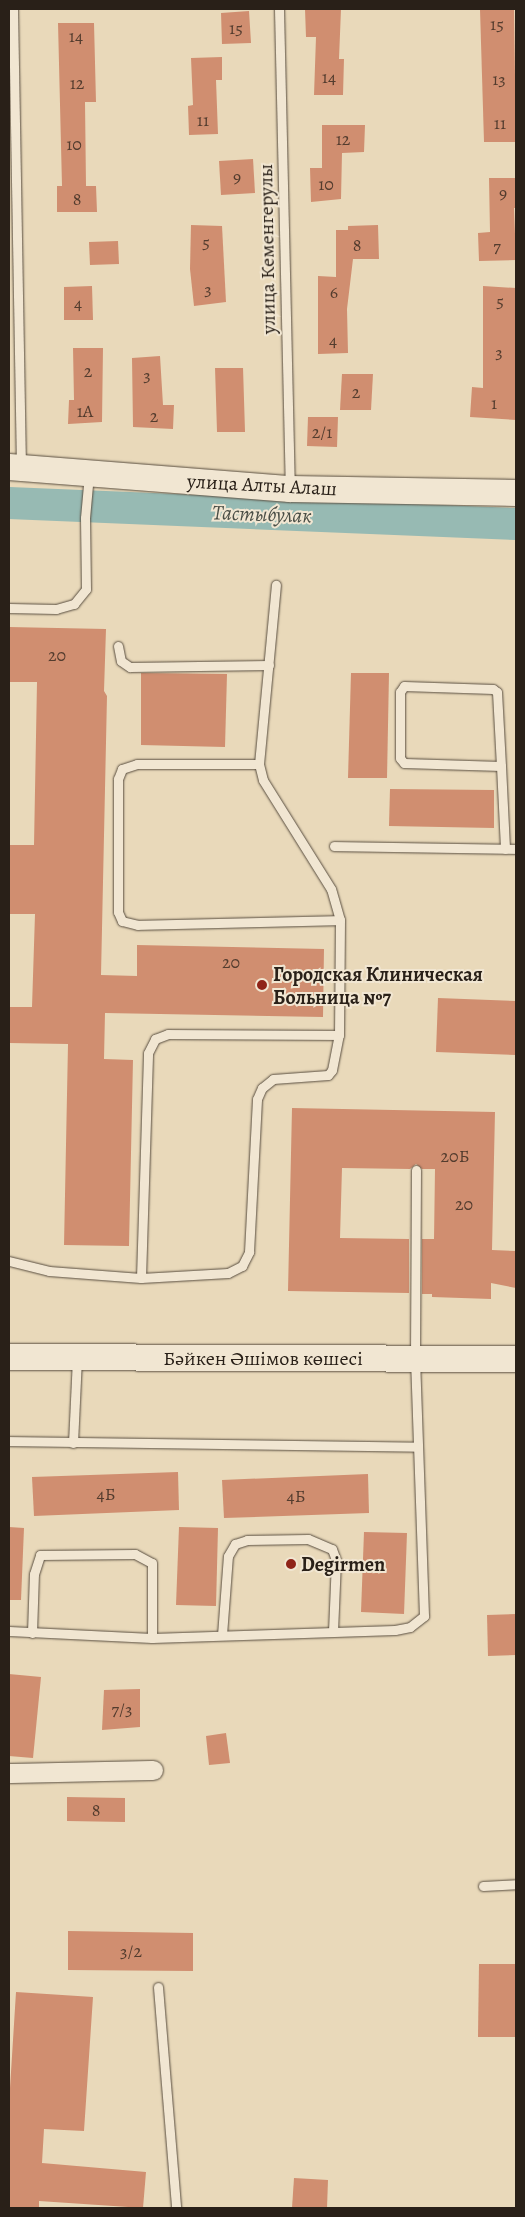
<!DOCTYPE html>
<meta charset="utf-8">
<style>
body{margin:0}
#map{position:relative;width:525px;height:2217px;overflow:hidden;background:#e9d9ba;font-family:Alegreya,serif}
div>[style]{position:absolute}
.river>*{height:32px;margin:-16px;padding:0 16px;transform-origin:16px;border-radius:16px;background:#97bab3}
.building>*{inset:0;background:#d08e70}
.roads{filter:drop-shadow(0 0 1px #594e40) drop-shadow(0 0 1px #594e40)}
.lane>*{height:9px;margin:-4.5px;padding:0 4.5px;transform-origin:4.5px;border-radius:4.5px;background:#f1e6d2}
.street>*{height:19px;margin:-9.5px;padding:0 9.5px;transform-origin:9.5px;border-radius:9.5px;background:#f1e6d2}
.secondary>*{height:26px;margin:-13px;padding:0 13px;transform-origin:13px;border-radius:13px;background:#f1e6d2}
.dots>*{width:14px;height:14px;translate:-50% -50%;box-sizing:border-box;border:2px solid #f1e6d2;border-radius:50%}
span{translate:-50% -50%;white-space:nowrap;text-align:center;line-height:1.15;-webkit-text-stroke:4px #f1e6d2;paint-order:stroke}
.number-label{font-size:18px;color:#533c2e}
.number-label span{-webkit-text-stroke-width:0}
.street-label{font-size:20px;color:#292018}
.poi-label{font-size:20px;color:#292018;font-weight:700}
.left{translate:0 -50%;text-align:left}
.water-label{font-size:21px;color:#4a4e46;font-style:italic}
.frame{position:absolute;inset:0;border:10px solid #292018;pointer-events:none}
</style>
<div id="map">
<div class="river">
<i style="left:9px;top:503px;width:507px;rotate:2.37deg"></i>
</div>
<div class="building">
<i style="clip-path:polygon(305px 9px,341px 9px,339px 59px,344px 59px,343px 95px,314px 95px,316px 37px,306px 37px)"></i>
<i style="clip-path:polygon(480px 9px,514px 9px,516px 142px,484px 142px)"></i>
<i style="clip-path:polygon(249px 11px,251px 43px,222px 44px,221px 13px)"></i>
<i style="clip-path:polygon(58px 23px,94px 23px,96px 102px,85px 102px,86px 186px,96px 186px,97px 212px,57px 212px,57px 186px,62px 186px)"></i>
<i style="clip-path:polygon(222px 57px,222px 80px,216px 80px,218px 134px,189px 135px,188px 106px,193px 105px,191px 58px)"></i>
<i style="clip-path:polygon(322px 125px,365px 125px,364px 152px,342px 153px,341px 199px,311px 202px,310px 168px,322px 168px)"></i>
<i style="clip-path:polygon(253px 159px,255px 193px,221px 195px,219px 161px)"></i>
<i style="clip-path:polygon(489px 178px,516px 178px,516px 208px,514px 208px,516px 260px,479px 261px,478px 233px,490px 232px)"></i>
<i style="clip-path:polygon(191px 225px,222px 226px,226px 302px,194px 306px,190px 269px)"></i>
<i style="clip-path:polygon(378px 225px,379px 259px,353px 259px,347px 309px,348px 353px,318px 354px,318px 276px,336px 277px,336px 230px,348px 230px,348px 226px)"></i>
<i style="clip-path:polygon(118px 241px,119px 264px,90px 265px,89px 242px)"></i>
<i style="clip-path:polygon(92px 286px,93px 320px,64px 320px,64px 287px)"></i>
<i style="clip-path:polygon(483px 286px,516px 288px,516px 420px,470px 417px,472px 387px,483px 388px)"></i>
<i style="clip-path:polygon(73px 348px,103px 348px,102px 422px,68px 424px,69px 400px,74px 400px)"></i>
<i style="clip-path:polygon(160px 356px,163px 405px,174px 405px,173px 429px,133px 427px,132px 358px)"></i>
<i style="clip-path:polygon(215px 368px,243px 368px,245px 432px,217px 432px)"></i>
<i style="clip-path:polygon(342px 374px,373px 374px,371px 410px,340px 410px)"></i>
<i style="clip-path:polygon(308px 417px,338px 417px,337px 447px,307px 446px)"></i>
<i style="clip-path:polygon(9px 627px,106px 629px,104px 691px,107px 696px,101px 975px,137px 976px,137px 945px,324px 949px,323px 1017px,105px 1013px,104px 1059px,133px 1060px,129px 1246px,64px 1245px,68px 1044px,9px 1043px,9px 1007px,32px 1007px,35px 914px,9px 914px,9px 845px,34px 845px,37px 682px,9px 682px)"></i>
<i style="clip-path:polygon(141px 673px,227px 674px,225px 747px,141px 745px)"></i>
<i style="clip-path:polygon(351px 673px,389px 673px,387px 778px,348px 778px)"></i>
<i style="clip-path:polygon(390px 789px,494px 790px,494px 828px,389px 826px)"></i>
<i style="clip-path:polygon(438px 998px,516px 1001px,516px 1055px,436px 1052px)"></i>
<i style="clip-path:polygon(292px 1108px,495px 1112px,492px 1250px,516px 1251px,516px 1288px,491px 1283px,491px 1299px,432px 1297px,432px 1294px,422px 1294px,422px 1239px,434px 1239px,435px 1169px,422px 1169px,416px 1164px,410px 1169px,342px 1168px,340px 1238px,409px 1239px,409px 1293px,288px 1291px)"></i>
<i style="clip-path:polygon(178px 1472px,179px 1510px,34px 1516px,32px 1477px)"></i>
<i style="clip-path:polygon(368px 1474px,369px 1513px,224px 1518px,222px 1480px)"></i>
<i style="clip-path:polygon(9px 1527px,24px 1528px,21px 1600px,9px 1600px)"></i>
<i style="clip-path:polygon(179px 1527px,218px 1528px,216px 1606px,176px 1605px)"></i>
<i style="clip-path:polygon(364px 1532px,407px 1533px,404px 1614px,361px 1612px)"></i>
<i style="clip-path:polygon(516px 1614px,516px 1655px,488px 1656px,487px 1615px)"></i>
<i style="clip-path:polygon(9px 1674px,41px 1677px,33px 1758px,9px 1756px)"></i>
<i style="clip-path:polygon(140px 1689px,140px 1727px,102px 1730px,104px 1690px)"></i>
<i style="clip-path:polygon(226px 1733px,230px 1763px,209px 1765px,206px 1736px)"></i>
<i style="clip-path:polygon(67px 1797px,125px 1798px,125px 1822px,67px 1821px)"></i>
<i style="clip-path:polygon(68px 1931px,193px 1933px,193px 1971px,68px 1970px)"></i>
<i style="clip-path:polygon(479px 1964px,516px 1964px,516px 2037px,478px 2037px)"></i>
<i style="clip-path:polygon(16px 1992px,93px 1997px,84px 2131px,44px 2129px,42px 2163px,146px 2172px,143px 2208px,39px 2201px,39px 2208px,9px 2207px,9px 2104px)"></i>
<i style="clip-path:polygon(294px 2178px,328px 2180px,327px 2208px,292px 2208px)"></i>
</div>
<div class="roads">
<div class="lane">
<i style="left:13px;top:9px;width:457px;rotate:89deg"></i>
<i style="left:279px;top:9px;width:477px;rotate:88.7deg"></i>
<i style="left:9px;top:608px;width:47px;rotate:1.2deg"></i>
<i style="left:56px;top:609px;width:19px;rotate:-16deg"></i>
<i style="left:74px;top:604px;width:19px;rotate:-51deg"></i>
<i style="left:86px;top:589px;width:71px;rotate:-90.8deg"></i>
<i style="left:85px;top:518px;width:44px;rotate:-84.8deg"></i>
<i style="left:118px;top:646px;width:15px;rotate:79deg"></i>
<i style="left:121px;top:661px;width:11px;rotate:34deg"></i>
<i style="left:130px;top:667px;width:139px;rotate:-0.8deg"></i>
<i style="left:259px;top:764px;width:122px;rotate:180deg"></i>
<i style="left:137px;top:764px;width:16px;rotate:162deg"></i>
<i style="left:122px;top:769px;width:11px;rotate:112deg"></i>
<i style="left:118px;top:779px;width:133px;rotate:90deg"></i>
<i style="left:118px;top:912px;width:10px;rotate:66deg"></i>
<i style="left:122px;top:921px;width:16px;rotate:14deg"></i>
<i style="left:138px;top:925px;width:202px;rotate:-1.4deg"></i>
<i style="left:501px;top:766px;width:97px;rotate:-178.2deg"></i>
<i style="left:404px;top:763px;width:6px;rotate:-129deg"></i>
<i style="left:400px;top:758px;width:66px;rotate:-90deg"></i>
<i style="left:400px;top:692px;width:7px;rotate:-56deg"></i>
<i style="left:404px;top:686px;width:89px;rotate:1.9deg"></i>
<i style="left:493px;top:689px;width:5px;rotate:37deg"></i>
<i style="left:497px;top:692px;width:74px;rotate:86.9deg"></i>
<i style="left:501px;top:766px;width:83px;rotate:87.2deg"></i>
<i style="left:334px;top:846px;width:182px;rotate:0.9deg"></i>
<i style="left:9px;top:1261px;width:41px;rotate:14deg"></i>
<i style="left:49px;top:1271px;width:92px;rotate:4.4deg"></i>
<i style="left:141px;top:1278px;width:87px;rotate:-3.3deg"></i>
<i style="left:228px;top:1273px;width:16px;rotate:-27deg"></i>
<i style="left:242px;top:1266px;width:16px;rotate:-63deg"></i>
<i style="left:249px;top:1252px;width:153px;rotate:-87deg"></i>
<i style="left:257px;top:1099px;width:12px;rotate:-66deg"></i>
<i style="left:262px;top:1088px;width:14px;rotate:-39deg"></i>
<i style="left:273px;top:1079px;width:55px;rotate:-4.2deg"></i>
<i style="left:328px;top:1075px;width:6px;rotate:-51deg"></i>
<i style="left:332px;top:1070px;width:36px;rotate:-79deg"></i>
<i style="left:339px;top:1035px;width:115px;rotate:-89.5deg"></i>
<i style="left:340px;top:920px;width:32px;rotate:-106deg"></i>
<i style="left:331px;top:889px;width:128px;rotate:-122deg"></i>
<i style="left:263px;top:780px;width:16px;rotate:-104deg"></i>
<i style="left:259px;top:764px;width:180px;rotate:-84.6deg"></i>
<i style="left:141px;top:1278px;width:225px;rotate:-88.2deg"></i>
<i style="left:148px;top:1053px;width:16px;rotate:-63deg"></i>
<i style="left:155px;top:1039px;width:14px;rotate:-21deg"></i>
<i style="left:168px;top:1034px;width:171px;rotate:0.3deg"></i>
<i style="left:9px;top:1441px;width:408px;rotate:0.8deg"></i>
<i style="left:73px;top:1443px;width:85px;rotate:-87.3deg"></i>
<i style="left:9px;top:1631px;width:143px;rotate:2.8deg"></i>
<i style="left:152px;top:1638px;width:243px;rotate:-1.9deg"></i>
<i style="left:395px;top:1630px;width:15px;rotate:-11deg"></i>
<i style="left:410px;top:1627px;width:18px;rotate:-38deg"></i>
<i style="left:424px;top:1616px;width:257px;rotate:-92deg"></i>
<i style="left:415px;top:1359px;width:189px;rotate:-89.7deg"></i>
<i style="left:32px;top:1633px;width:59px;rotate:-88.1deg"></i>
<i style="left:34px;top:1574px;width:20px;rotate:-72deg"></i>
<i style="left:40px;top:1555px;width:95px;rotate:-0.6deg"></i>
<i style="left:135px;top:1554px;width:19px;rotate:28deg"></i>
<i style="left:152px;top:1563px;width:75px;rotate:90deg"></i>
<i style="left:222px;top:1635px;width:79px;rotate:-85.7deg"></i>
<i style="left:228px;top:1556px;width:14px;rotate:-60deg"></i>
<i style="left:235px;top:1544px;width:13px;rotate:-18deg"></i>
<i style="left:247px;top:1540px;width:61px;rotate:-0.9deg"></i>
<i style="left:308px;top:1539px;width:26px;rotate:23deg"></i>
<i style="left:332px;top:1549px;width:12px;rotate:70deg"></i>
<i style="left:336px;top:1560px;width:71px;rotate:92.4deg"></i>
<i style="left:483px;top:1886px;width:33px;rotate:-3deg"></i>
<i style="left:158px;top:1987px;width:222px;rotate:85.3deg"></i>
</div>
<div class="street">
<i style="left:9px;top:1773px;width:144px;rotate:-1.2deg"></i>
</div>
<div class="secondary">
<i style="left:9px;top:467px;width:282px;rotate:4.5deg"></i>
<i style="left:290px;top:489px;width:226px;rotate:1deg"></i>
<i style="left:9px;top:1357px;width:507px;rotate:0.23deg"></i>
</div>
</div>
<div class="dots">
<i style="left:262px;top:985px;background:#8f2418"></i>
<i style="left:291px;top:1564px;background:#8f2418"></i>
</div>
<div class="number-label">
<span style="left:497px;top:24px">15</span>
<span style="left:236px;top:28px">15</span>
<span style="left:76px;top:36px">14</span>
<span style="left:329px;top:77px">14</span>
<span style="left:499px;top:79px">13</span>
<span style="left:77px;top:83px">12</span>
<span style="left:203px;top:120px">11</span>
<span style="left:500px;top:123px">11</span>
<span style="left:343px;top:139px">12</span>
<span style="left:74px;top:144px">10</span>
<span style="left:237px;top:177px">9</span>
<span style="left:326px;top:184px">10</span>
<span style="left:503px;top:193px">9</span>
<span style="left:77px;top:199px">8</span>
<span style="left:206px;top:242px">5</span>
<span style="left:357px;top:245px">8</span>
<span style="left:497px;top:246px">7</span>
<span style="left:208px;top:289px">3</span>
<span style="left:334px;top:292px">6</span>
<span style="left:500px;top:301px">5</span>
<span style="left:78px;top:303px">4</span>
<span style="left:333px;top:340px">4</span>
<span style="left:499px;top:352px">3</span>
<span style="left:88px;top:371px">2</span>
<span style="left:147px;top:375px">3</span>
<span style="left:356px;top:392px">2</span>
<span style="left:494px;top:403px">1</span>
<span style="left:85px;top:411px">1А</span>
<span style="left:154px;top:416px">2</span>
<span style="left:322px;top:432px">2/1</span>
<span style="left:57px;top:655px">20</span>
<span style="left:231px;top:962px">20</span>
<span style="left:455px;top:1156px">20Б</span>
<span style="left:464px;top:1204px">20</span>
<span style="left:106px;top:1494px">4Б</span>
<span style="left:296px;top:1496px">4Б</span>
<span style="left:122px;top:1709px">7/3</span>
<span style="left:96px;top:1810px">8</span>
<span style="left:131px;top:1951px">3/2</span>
</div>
<div class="street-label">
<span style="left:267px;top:249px;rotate:-91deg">улица Кеменгерулы</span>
<span style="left:262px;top:485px;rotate:3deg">улица Алты Алаш</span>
<span style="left:263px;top:1358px">Бәйкен Әшімов көшесі</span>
</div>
<div class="poi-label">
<span class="left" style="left:273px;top:986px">Городская Клиническая<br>Больница №7</span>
<span class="left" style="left:301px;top:1564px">Degirmen</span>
</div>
<div class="water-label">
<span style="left:262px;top:514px;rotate:2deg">Тастыбулак</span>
</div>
<div class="frame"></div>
</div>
